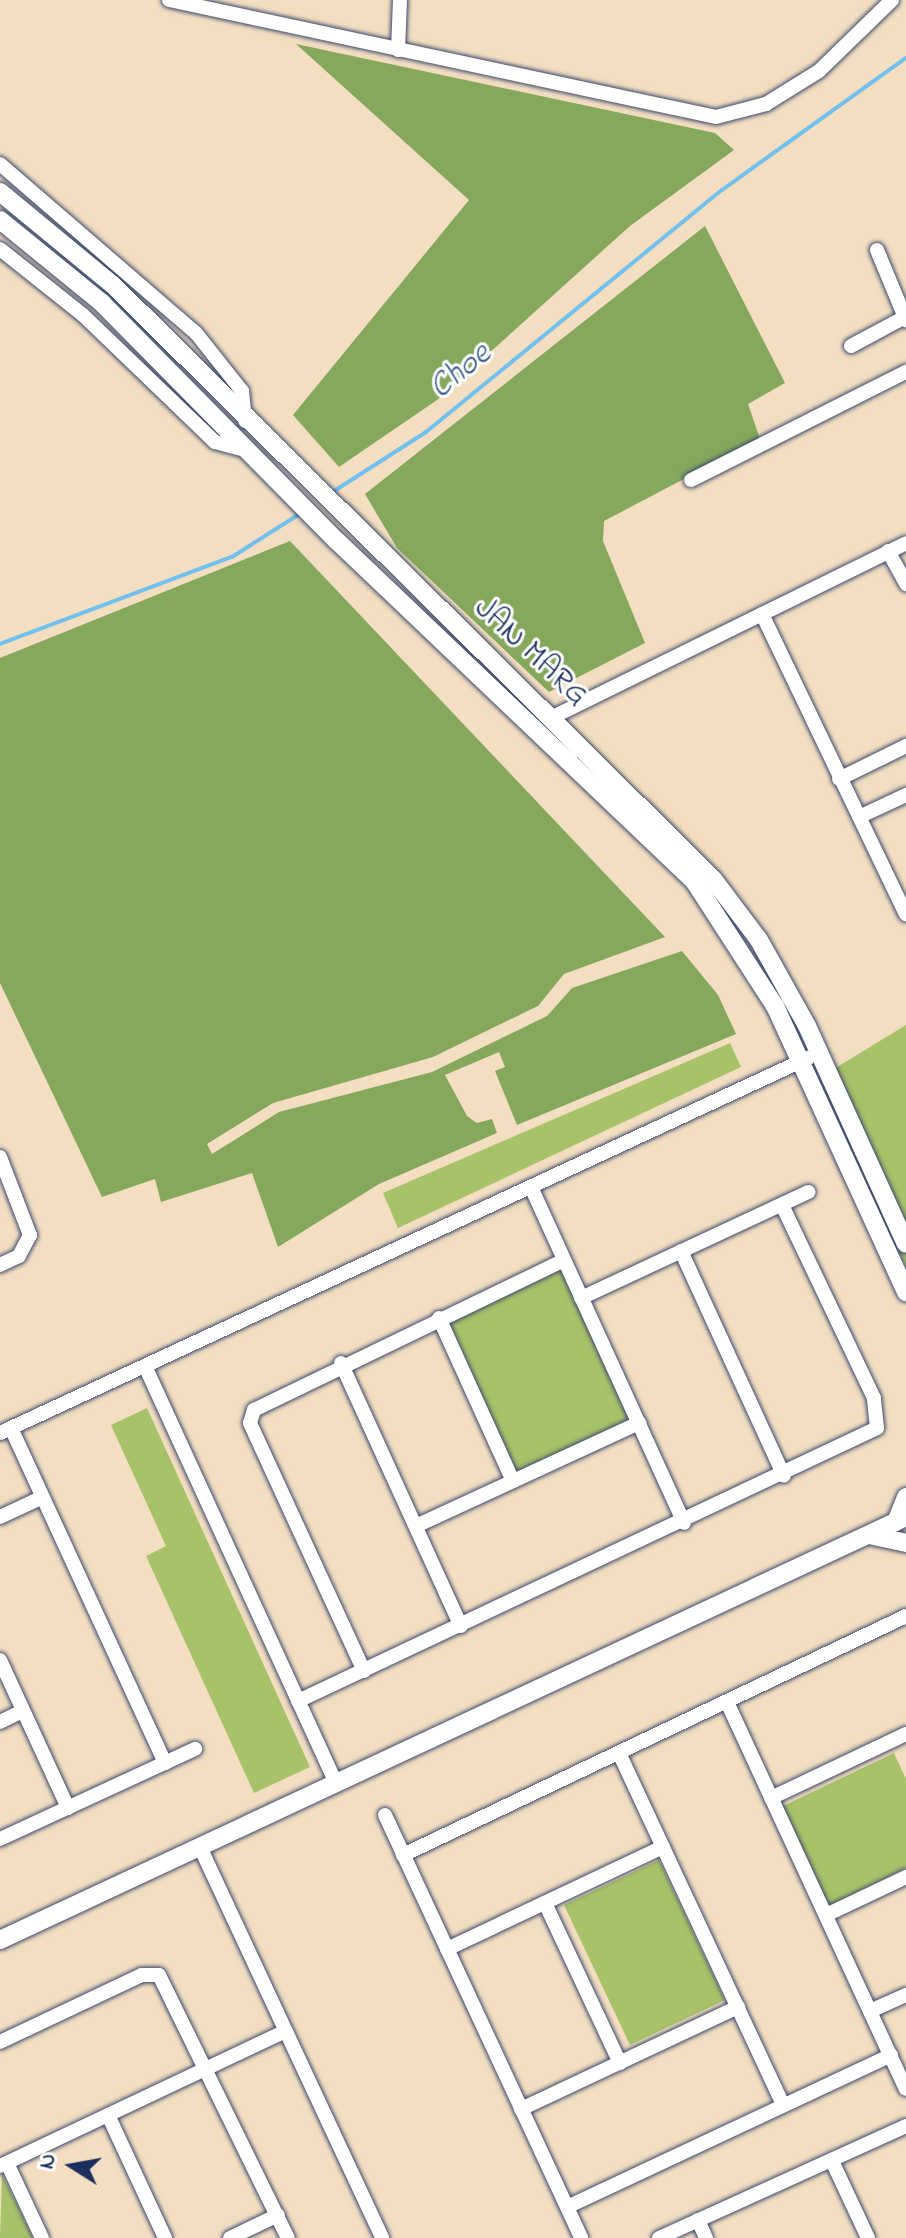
<!DOCTYPE html>
<style>
body{margin:0}
#map{position:relative;width:906px;height:2238px;overflow:hidden;background:#f3dec1;font-family:"Indie Flower",sans-serif}
div>[style]{position:absolute}
.green>*{inset:0;background:#a7c269}
.forest>*{inset:0;background:#85a85d}
.stream>*{height:4px;margin:-2px;padding:0 2px;transform-origin:2px;border-radius:2px;background:#72c0ed}
.roads{filter:drop-shadow(0 0 2px #3b496d) drop-shadow(0 0 2px #3b496d)}
.minor>*{height:14px;margin:-7px;padding:0 7px;transform-origin:7px;border-radius:7px;background:#fff}
.major>*{height:18px;margin:-9px;padding:0 9px;transform-origin:9px;border-radius:9px;background:#fff}
span{translate:-50% -50%;white-space:nowrap;text-align:center;line-height:1.15;-webkit-text-stroke:6px #fff;paint-order:stroke}
.street-label{font-size:32px;color:#1b2f5e}
.water-label{font-size:34px;color:#355a89;font-style:italic}
.north{position:absolute;left:32px;top:2126px;width:80px;height:80px;-webkit-text-stroke:6px #fff;paint-order:stroke;rotate:281deg;font-size:22px;font-weight:700;line-height:32px;text-align:center;color:#1b2f5e}
.north::after{content:'';display:block;margin:auto;width:28px;height:36px;background:#1b2f5e;clip-path:polygon(50% 0,100% 100%,50% 72%,0 100%)}
</style>
<div id="map">
<div class="green">
<i style="clip-path:polygon(906px 1025px,906px 1267px,819px 1078px)"></i>
<i style="clip-path:polygon(730px 1043px,741px 1067px,398px 1228px,383px 1193px)"></i>
<i style="clip-path:polygon(564px 1260px,639px 1423px,513px 1481px,439px 1318px)"></i>
<i style="clip-path:polygon(147px 1408px,310px 1767px,254px 1793px,146px 1556px,166px 1546px,111px 1425px)"></i>
<i style="clip-path:polygon(894px 1753px,906px 1779px,906px 1868px,828px 1906px,781px 1807px)"></i>
<i style="clip-path:polygon(659px 1860px,725px 2000px,630px 2045px,564px 1905px)"></i>
<i style="clip-path:polygon(2px 2174px,33px 2238px,0 2238px)"></i>
</div>
<div class="forest">
<i style="clip-path:polygon(296px 44px,715px 133px,734px 150px,630px 226px,437px 400px,339px 467px,293px 415px,469px 200px)"></i>
<i style="clip-path:polygon(705px 226px,785px 383px,748px 404px,760px 439px,604px 521px,603px 541px,645px 643px,549px 692px,397px 548px,365px 494px)"></i>
<i style="clip-path:polygon(290px 541px,665px 937px,564px 974px,538px 1006px,433px 1057px,273px 1103px,207px 1144px,212px 1154px,279px 1112px,432px 1072px,547px 1016px,572px 988px,682px 951px,718px 995px,736px 1034px,517px 1125px,495px 1071px,505px 1067px,499px 1052px,445px 1075px,467px 1116px,477px 1123px,492px 1119px,497px 1133px,379px 1184px,278px 1247px,252px 1173px,161px 1202px,155px 1179px,102px 1197px,0 983px,0 658px)"></i>
</div>
<div class="stream">
<i style="left:331px;top:493px;width:113px;rotate:-32.7deg"></i>
<i style="left:426px;top:432px;width:382px;rotate:-39.3deg"></i>
<i style="left:722px;top:190px;width:226px;rotate:-35.7deg"></i>
<i style="left:0;top:644px;width:248px;rotate:-20.6deg"></i>
<i style="left:232px;top:557px;width:82px;rotate:-32.5deg"></i>
</div>
<div class="roads">
<div class="minor">
<i style="left:169px;top:0;width:559px;rotate:12.07deg"></i>
<i style="left:716px;top:117px;width:52px;rotate:-14.6deg"></i>
<i style="left:766px;top:104px;width:62px;rotate:-31.9deg"></i>
<i style="left:819px;top:71px;width:102px;rotate:-44.2deg"></i>
<i style="left:398px;top:50px;width:50px;rotate:-87.7deg"></i>
<i style="left:0;top:164px;width:259px;rotate:40.8deg"></i>
<i style="left:196px;top:333px;width:74px;rotate:51.6deg"></i>
<i style="left:242px;top:391px;width:30px;rotate:84deg"></i>
<i style="left:0;top:249px;width:106px;rotate:38.5deg"></i>
<i style="left:83px;top:315px;width:183px;rotate:43.9deg"></i>
<i style="left:215px;top:442px;width:34px;rotate:15deg"></i>
<i style="left:877px;top:250px;width:76px;rotate:67.5deg"></i>
<i style="left:851px;top:346px;width:61px;rotate:-28.2deg"></i>
<i style="left:691px;top:480px;width:241px;rotate:-26.7deg"></i>
<i style="left:888px;top:551px;width:38px;rotate:61deg"></i>
<i style="left:762px;top:614px;width:333px;rotate:64.4deg"></i>
<i style="left:555px;top:716px;width:391px;rotate:-26.2deg"></i>
<i style="left:839px;top:779px;width:75px;rotate:-26.2deg"></i>
<i style="left:861px;top:816px;width:50px;rotate:-25deg"></i>
<i style="left:0;top:1157px;width:84px;rotate:69deg"></i>
<i style="left:30px;top:1235px;width:24px;rotate:118deg"></i>
<i style="left:19px;top:1256px;width:21px;rotate:155deg"></i>
<i style="left:531px;top:1187px;width:369px;rotate:65.5deg"></i>
<i style="left:681px;top:1251px;width:247px;rotate:65.4deg"></i>
<i style="left:581px;top:1298px;width:251px;rotate:-25deg"></i>
<i style="left:439px;top:1318px;width:179px;rotate:65.6deg"></i>
<i style="left:341px;top:1363px;width:289px;rotate:65.5deg"></i>
<i style="left:145px;top:1366px;width:460px;rotate:65.4deg"></i>
<i style="left:11px;top:1428px;width:369px;rotate:65.3deg"></i>
<i style="left:0;top:1433px;width:891px;rotate:-24.9deg"></i>
<i style="left:0;top:1517px;width:47px;rotate:-24.9deg"></i>
<i style="left:416px;top:1526px;width:246px;rotate:-24.8deg"></i>
<i style="left:0;top:1660px;width:163px;rotate:65.3deg"></i>
<i style="left:364px;top:1671px;width:273px;rotate:-114.7deg"></i>
<i style="left:250px;top:1423px;width:14px;rotate:-73deg"></i>
<i style="left:254px;top:1410px;width:344px;rotate:-25.8deg"></i>
<i style="left:298px;top:1701px;width:640px;rotate:-25.24deg"></i>
<i style="left:877px;top:1428px;width:30px;rotate:-96deg"></i>
<i style="left:874px;top:1398px;width:214px;rotate:-115.5deg"></i>
<i style="left:727px;top:1702px;width:426px;rotate:65.2deg"></i>
<i style="left:0;top:1722px;width:25px;rotate:-26deg"></i>
<i style="left:619px;top:1753px;width:388px;rotate:65deg"></i>
<i style="left:771px;top:1798px;width:149px;rotate:-25.4deg"></i>
<i style="left:385px;top:1815px;width:466px;rotate:65.1deg"></i>
<i style="left:0;top:1839px;width:215px;rotate:-24.8deg"></i>
<i style="left:200px;top:1847px;width:431px;rotate:65deg"></i>
<i style="left:403px;top:1855px;width:557px;rotate:-25.41deg"></i>
<i style="left:545px;top:1903px;width:177px;rotate:64.9deg"></i>
<i style="left:826px;top:1915px;width:89px;rotate:-25.4deg"></i>
<i style="left:447px;top:1949px;width:239px;rotate:-25.3deg"></i>
<i style="left:870px;top:2011px;width:39px;rotate:-24deg"></i>
<i style="left:0;top:2042px;width:157px;rotate:-25.3deg"></i>
<i style="left:142px;top:1975px;width:17px"></i>
<i style="left:159px;top:1975px;width:293px;rotate:63.9deg"></i>
<i style="left:521px;top:2109px;width:240px;rotate:-25.2deg"></i>
<i style="left:108px;top:2115px;width:136px;rotate:65.1deg"></i>
<i style="left:832px;top:2161px;width:85px;rotate:64.9deg"></i>
<i style="left:7px;top:2163px;width:83px;rotate:65deg"></i>
<i style="left:0;top:2166px;width:316px;rotate:-25.3deg"></i>
<i style="left:567px;top:2207px;width:358px;rotate:-25.1deg"></i>
<i style="left:698px;top:2220px;width:20px;rotate:66deg"></i>
<i style="left:230px;top:2238px;width:53px;rotate:-25.6deg"></i>
<i style="left:659px;top:2238px;width:271px;rotate:-24.4deg"></i>
</div>
<div class="major">
<i style="left:0;top:192px;width:146px;rotate:39.5deg"></i>
<i style="left:113px;top:285px;width:844px;rotate:44.71deg"></i>
<i style="left:713px;top:879px;width:76px;rotate:53deg"></i>
<i style="left:759px;top:940px;width:98px;rotate:60.8deg"></i>
<i style="left:807px;top:1026px;width:239px;rotate:65.6deg"></i>
<i style="left:0;top:220px;width:132px;rotate:39.1deg"></i>
<i style="left:102px;top:303px;width:334px;rotate:45.4deg"></i>
<i style="left:337px;top:541px;width:493px;rotate:43.6deg"></i>
<i style="left:694px;top:881px;width:149px;rotate:57.1deg"></i>
<i style="left:775px;top:1006px;width:315px;rotate:65.4deg"></i>
<i style="left:896px;top:1522px;width:27px;rotate:-68deg"></i>
<i style="left:869px;top:1535px;width:38px;rotate:12deg"></i>
<i style="left:0;top:1940px;width:1000px;rotate:-25.03deg"></i>
</div>
</div>
<div class="street-label">
<span style="left:530px;top:653px;rotate:43deg">JAN MARG</span>
</div>
<div class="water-label">
<span style="left:461px;top:372px;rotate:-39deg">Choe</span>
</div>
<div class="north">N</div>
</div>
